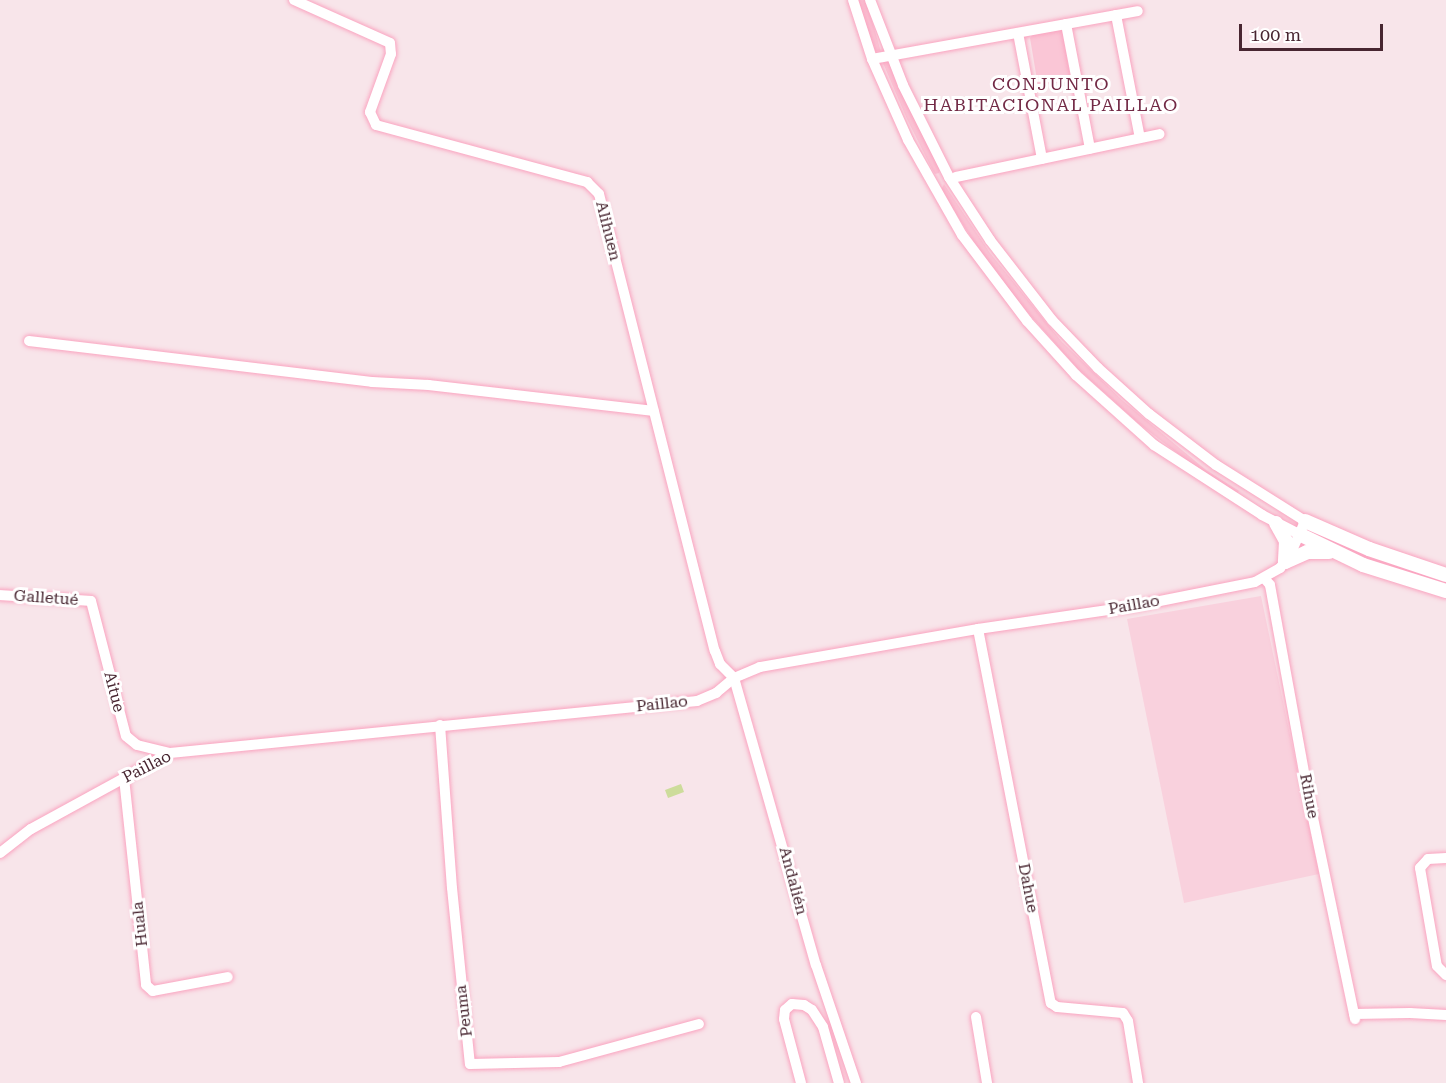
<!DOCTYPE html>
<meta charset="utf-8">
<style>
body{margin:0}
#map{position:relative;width:1446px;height:1083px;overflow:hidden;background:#f8e5ea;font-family:"Roboto Serif",serif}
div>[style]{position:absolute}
.built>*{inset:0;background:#f9d1dd}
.green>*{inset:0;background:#fac6d6}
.water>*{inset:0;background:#cddc9b}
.roads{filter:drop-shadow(0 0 2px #faa4c0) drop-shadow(0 0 2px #faa4c0)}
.minor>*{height:10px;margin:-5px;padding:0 5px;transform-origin:5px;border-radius:5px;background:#fff}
.tertiary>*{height:14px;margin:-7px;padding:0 7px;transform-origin:7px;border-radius:7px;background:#fff}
span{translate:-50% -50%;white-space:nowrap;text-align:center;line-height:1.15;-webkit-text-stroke:6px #fff;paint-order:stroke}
.street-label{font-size:16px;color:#482631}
.neighbourhood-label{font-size:18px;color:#722945;letter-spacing:1.5px}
.scale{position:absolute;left:1239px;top:24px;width:144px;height:27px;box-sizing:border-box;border:3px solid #482631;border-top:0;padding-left:8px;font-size:18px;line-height:21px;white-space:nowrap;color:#482631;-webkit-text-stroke:4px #fff;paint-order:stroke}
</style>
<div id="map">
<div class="built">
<i style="clip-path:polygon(1261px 596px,1319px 874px,1184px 903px,1127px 619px)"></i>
</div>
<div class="green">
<i style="clip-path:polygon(858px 0,866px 0,881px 52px,875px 51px)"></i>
<i style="clip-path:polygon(1062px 29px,1071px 81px,1038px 86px,1030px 38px,1034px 33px)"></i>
<i style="clip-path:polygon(888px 59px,909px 107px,940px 168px,939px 173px,935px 174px,933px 171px,907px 119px,883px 63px)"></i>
<i style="clip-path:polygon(944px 184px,990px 253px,1062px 342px,1122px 400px,1206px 470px,1239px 491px,1237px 494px,1202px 472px,1138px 423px,1078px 369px,1021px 305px,974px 242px,941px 190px)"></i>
<i style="clip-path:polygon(1312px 531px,1389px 566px,1409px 568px,1446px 581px,1446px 587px,1347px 551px,1310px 532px)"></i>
</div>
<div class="water">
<i style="clip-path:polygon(681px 784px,684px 792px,668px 798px,665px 790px)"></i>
</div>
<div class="roads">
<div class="minor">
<i style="left:294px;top:0;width:105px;rotate:24.1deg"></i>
<i style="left:390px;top:43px;width:11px;rotate:85deg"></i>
<i style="left:391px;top:54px;width:62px;rotate:109.9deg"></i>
<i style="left:370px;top:112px;width:14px;rotate:65deg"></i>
<i style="left:376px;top:125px;width:219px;rotate:15.1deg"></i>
<i style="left:587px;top:182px;width:17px;rotate:45deg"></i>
<i style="left:599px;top:194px;width:471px;rotate:75.8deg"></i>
<i style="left:715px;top:651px;width:14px;rotate:69deg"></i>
<i style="left:720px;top:664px;width:20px;rotate:45deg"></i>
<i style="left:734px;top:678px;width:298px;rotate:74.1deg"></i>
<i style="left:816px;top:965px;width:125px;rotate:71.3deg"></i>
<i style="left:853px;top:0;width:62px;rotate:72.1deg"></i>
<i style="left:872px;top:59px;width:89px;rotate:66deg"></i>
<i style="left:908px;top:140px;width:109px;rotate:60.4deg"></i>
<i style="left:962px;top:235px;width:108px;rotate:52.9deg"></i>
<i style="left:1027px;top:321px;width:73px;rotate:47.8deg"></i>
<i style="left:1076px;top:375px;width:105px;rotate:41.9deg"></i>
<i style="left:1154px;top:445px;width:129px;rotate:32.9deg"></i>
<i style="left:1262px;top:515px;width:42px;rotate:27.2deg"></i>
<i style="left:1116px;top:15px;width:125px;rotate:79deg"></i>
<i style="left:1066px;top:24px;width:127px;rotate:79.1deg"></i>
<i style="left:1018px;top:33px;width:128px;rotate:79.2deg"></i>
<i style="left:872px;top:59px;width:270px;rotate:-10.2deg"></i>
<i style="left:956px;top:177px;width:208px;rotate:-11.9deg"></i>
<i style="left:29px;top:341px;width:345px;rotate:6.8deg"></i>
<i style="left:372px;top:382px;width:57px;rotate:3deg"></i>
<i style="left:429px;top:385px;width:226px;rotate:6.6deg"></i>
<i style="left:1264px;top:578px;width:9px;rotate:49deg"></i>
<i style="left:1270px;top:585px;width:212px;rotate:79.7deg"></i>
<i style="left:1308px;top:794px;width:230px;rotate:78.2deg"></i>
<i style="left:0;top:595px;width:91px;rotate:3.8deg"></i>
<i style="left:91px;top:601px;width:139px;rotate:75.5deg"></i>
<i style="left:126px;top:736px;width:14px;rotate:39deg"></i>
<i style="left:137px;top:745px;width:34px;rotate:14deg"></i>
<i style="left:978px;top:629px;width:381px;rotate:79deg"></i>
<i style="left:1051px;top:1003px;width:7px;rotate:34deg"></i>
<i style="left:1057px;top:1007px;width:66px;rotate:5.2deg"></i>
<i style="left:1123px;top:1013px;width:9px;rotate:58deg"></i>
<i style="left:1128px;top:1021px;width:63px;rotate:80.8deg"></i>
<i style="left:440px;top:725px;width:163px;rotate:85.8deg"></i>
<i style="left:452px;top:888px;width:177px;rotate:84.2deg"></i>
<i style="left:470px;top:1064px;width:89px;rotate:-1.3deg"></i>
<i style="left:559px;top:1062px;width:145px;rotate:-15.2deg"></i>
<i style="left:124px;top:778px;width:208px;rotate:83.9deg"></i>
<i style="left:146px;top:985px;width:9px;rotate:41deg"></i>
<i style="left:153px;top:991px;width:76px;rotate:-10.6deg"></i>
<i style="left:0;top:853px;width:39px;rotate:-38deg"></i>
<i style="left:31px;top:829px;width:158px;rotate:-28.7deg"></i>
<i style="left:170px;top:753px;width:530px;rotate:-5.64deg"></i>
<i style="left:697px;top:701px;width:21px;rotate:-23deg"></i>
<i style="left:716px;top:693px;width:23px;rotate:-40deg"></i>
<i style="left:734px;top:678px;width:28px;rotate:-23deg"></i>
<i style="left:760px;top:667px;width:221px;rotate:-9.9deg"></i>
<i style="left:978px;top:629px;width:159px;rotate:-8.3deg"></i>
<i style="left:1135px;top:606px;width:122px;rotate:-11.3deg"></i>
<i style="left:1255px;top:582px;width:29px;rotate:-29deg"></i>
<i style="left:1280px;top:568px;width:16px;rotate:-52deg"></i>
<i style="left:1290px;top:555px;width:37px;rotate:-66deg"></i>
<i style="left:1305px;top:521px;width:105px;rotate:-147.8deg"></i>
<i style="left:1216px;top:465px;width:84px;rotate:-142.7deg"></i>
<i style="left:1149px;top:414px;width:69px;rotate:-138deg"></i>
<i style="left:1098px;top:368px;width:66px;rotate:-133.8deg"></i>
<i style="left:1052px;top:320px;width:101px;rotate:-127.8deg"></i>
<i style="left:990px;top:240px;width:75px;rotate:-123.1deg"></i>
<i style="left:949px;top:177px;width:103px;rotate:-116.6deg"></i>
<i style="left:903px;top:85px;width:91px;rotate:-111.2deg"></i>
<i style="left:1446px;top:858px;width:18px;rotate:177deg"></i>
<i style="left:1428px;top:859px;width:12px;rotate:132deg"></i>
<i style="left:1420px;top:868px;width:99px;rotate:80.2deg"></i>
<i style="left:1437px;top:966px;width:13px;rotate:45deg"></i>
<i style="left:1354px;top:1014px;width:56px;rotate:-1deg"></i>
<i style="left:1410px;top:1013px;width:36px;rotate:3deg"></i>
<i style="left:976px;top:1017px;width:67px;rotate:80.5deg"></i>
<i style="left:801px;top:1083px;width:66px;rotate:-104.9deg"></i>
<i style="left:784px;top:1019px;width:9px;rotate:-84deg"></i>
<i style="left:785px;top:1010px;width:9px;rotate:-41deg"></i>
<i style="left:792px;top:1004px;width:12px;rotate:5deg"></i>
<i style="left:804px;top:1005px;width:9px;rotate:32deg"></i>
<i style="left:812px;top:1010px;width:20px;rotate:57deg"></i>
<i style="left:823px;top:1027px;width:58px;rotate:74.1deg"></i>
</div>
<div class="tertiary">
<i style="left:1305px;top:521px;width:70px;rotate:23.6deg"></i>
<i style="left:1369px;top:549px;width:81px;rotate:18.7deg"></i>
<i style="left:1276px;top:523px;width:21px;rotate:61deg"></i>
<i style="left:1286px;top:541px;width:21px;rotate:93deg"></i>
<i style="left:1285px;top:562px;width:24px;rotate:-24deg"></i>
<i style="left:1307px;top:552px;width:22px"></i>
<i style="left:1299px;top:534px;width:71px;rotate:25.8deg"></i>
<i style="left:1363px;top:565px;width:87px;rotate:17.4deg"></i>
</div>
</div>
<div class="street-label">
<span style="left:608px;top:231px;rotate:76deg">Alihuen</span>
<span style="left:46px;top:598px;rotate:4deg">Galletué</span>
<span style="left:1134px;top:605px;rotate:-10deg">Paillao</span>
<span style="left:114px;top:692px;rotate:76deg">Aitue</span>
<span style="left:662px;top:704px;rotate:-6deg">Paillao</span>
<span style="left:147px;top:767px;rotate:-27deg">Paillao</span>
<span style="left:1309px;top:796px;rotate:79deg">Rihue</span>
<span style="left:793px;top:881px;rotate:75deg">Andalién</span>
<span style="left:1028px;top:888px;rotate:79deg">Dahue</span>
<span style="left:140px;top:924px;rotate:-96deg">Huala</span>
<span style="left:464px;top:1011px;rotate:-97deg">Peuma</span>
</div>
<div class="neighbourhood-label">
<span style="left:1051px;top:95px">CONJUNTO<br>HABITACIONAL PAILLAO</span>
</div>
<div class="scale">100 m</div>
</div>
